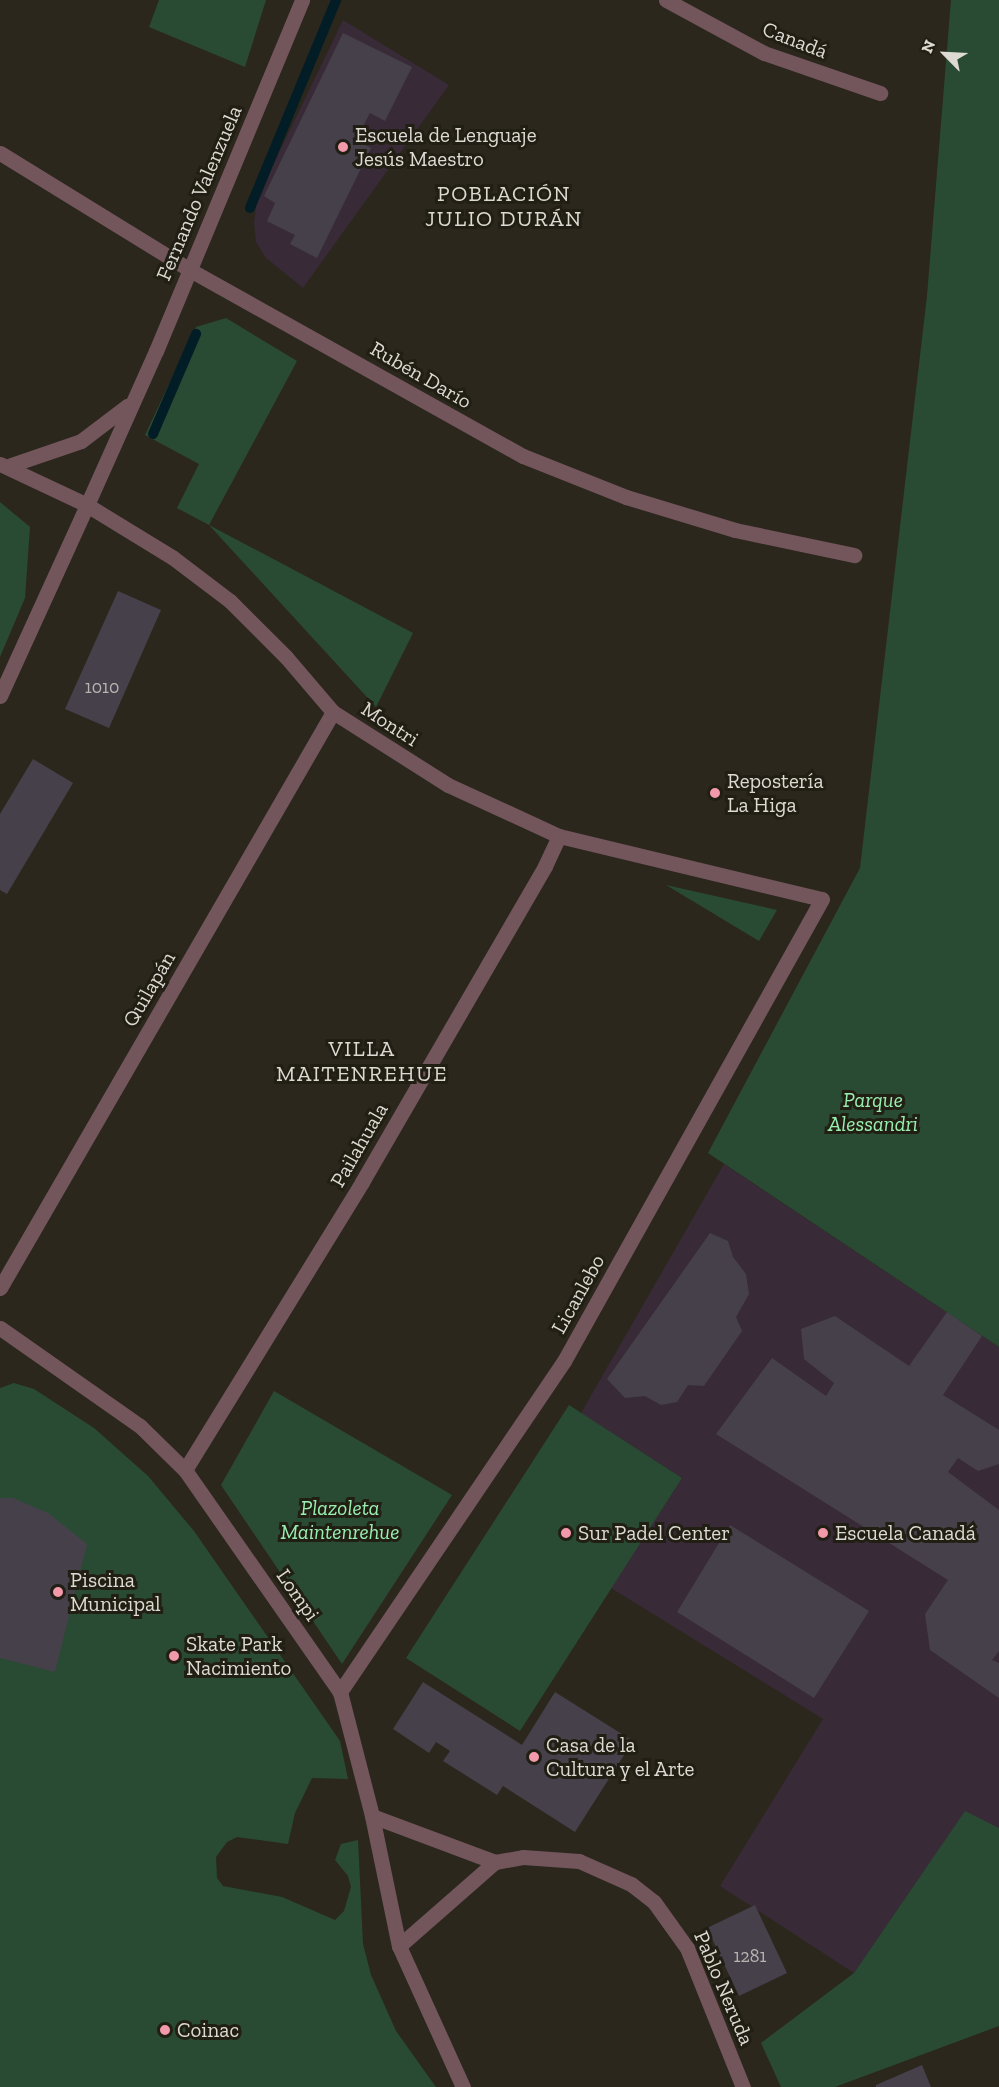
<!DOCTYPE html>
<meta charset="utf-8">
<style>
body{margin:0}
#map{position:relative;width:999px;height:2087px;overflow:hidden;background:#2b271d;font-family:"Zilla Slab",serif}
div>[style]{position:absolute}
.education>*{inset:0;background:#382a36}
.green>*{inset:0;background:#2a4b33}
.stream>*{height:10px;margin:-5px;padding:0 5px;transform-origin:5px;border-radius:5px;background:#021d25}
.building>*{inset:0;background:#45404a}
.minor>*{height:15px;margin:-7.5px;padding:0 7.5px;transform-origin:7.5px;border-radius:7.5px;background:#73555c}
.tertiary>*{height:15px;margin:-7.5px;padding:0 7.5px;transform-origin:7.5px;border-radius:7.5px;background:#73555c}
.dots>*{width:16px;height:16px;translate:-50% -50%;box-sizing:border-box;border:3px solid #211e14;border-radius:50%}
span{translate:-50% -50%;white-space:nowrap;text-align:center;line-height:1.15;-webkit-text-stroke:6px #211e14;paint-order:stroke}
.number-label{font-size:18px;color:#b6b4b1}
.number-label span{-webkit-text-stroke-width:0}
.street-label{font-size:21px;color:#dcdad3}
.poi-label{font-size:21px;color:#dcdad3}
.left{translate:0 -50%;text-align:left}
.park-label{font-size:21px;color:#99efb0;font-style:italic}
.neighbourhood-label{font-size:22px;color:#dcdad3;letter-spacing:1.5px}
.north{position:absolute;left:915px;top:24px;width:60px;height:60px;-webkit-text-stroke:4px #211e14;paint-order:stroke;rotate:294deg;font-size:16px;font-weight:700;line-height:24px;text-align:center;color:#dcdad3}
.north::after{content:'';display:block;margin:auto;width:21px;height:27px;background:#dcdad3;clip-path:polygon(50% 0,100% 100%,50% 72%,0 100%)}
</style>
<div id="map">
<div class="education">
<i style="clip-path:polygon(343px 20px,449px 85px,303px 288px,266px 258px,256px 242px,254px 223px,257px 198px)"></i>
<i style="clip-path:polygon(724px 1164px,999px 1347px,999px 1828px,965px 1812px,854px 1973px,720px 1886px,823px 1719px,611px 1588px,682px 1478px,581px 1413px)"></i>
</div>
<div class="green">
<i style="clip-path:polygon(159px 0,266px 0,245px 67px,149px 27px)"></i>
<i style="clip-path:polygon(951px 0,999px 0,999px 1347px,708px 1153px,860px 868px,927px 296px)"></i>
<i style="clip-path:polygon(226px 318px,297px 361px,209px 525px,413px 633px,376px 707px,209px 525px,177px 508px,199px 464px,145px 435px,196px 327px)"></i>
<i style="clip-path:polygon(0 502px,30px 527px,25px 598px,0 657px)"></i>
<i style="clip-path:polygon(666px 885px,777px 910px,759px 941px)"></i>
<i style="clip-path:polygon(14px 1383px,34px 1389px,94px 1428px,148px 1476px,194px 1531px,340px 1741px,348px 1779px,312px 1778px,295px 1813px,288px 1844px,237px 1837px,227px 1842px,216px 1857px,217px 1878px,223px 1886px,282px 1897px,335px 1920px,344px 1911px,351px 1887px,348px 1876px,335px 1860px,341px 1844px,358px 1840px,363px 1944px,371px 1975px,396px 2031px,436px 2087px,0 2087px,0 1388px)"></i>
<i style="clip-path:polygon(274px 1391px,452px 1495px,342px 1664px,221px 1485px)"></i>
<i style="clip-path:polygon(569px 1405px,682px 1478px,520px 1731px,406px 1658px)"></i>
<i style="clip-path:polygon(965px 1811px,999px 1828px,999px 2026px,835px 2087px,781px 2087px,761px 2043px,854px 1973px)"></i>
</div>
<div class="stream">
<i style="left:250px;top:208px;width:225px;rotate:-67.5deg"></i>
<i style="left:153px;top:434px;width:109px;rotate:-66.7deg"></i>
</div>
<div class="building">
<i style="clip-path:polygon(343px 33px,412px 67px,385px 121px,370px 113px,356px 140px,371px 148px,317px 258px,290px 244px,295px 235px,267px 221px,275px 203px,264px 196px)"></i>
<i style="clip-path:polygon(118px 591px,161px 610px,109px 728px,65px 709px)"></i>
<i style="clip-path:polygon(33px 759px,73px 783px,7px 894px,0 890px,0 814px)"></i>
<i style="clip-path:polygon(710px 1233px,728px 1241px,733px 1257px,746px 1274px,749px 1294px,736px 1317px,742px 1331px,704px 1386px,688px 1385px,677px 1402px,661px 1405px,645px 1396px,625px 1398px,607px 1379px)"></i>
<i style="clip-path:polygon(947px 1312px,982px 1336px,943px 1395px,999px 1430px,999px 1464px,978px 1471px,958px 1458px,948px 1472px,999px 1510px,999px 1651px,992px 1660px,999px 1663px,999px 1698px,930px 1650px,925px 1614px,948px 1580px,716px 1434px,772px 1358px,826px 1396px,834px 1383px,804px 1359px,801px 1329px,835px 1316px,909px 1366px)"></i>
<i style="clip-path:polygon(0 1498px,13px 1498px,48px 1513px,87px 1544px,55px 1672px,0 1658px)"></i>
<i style="clip-path:polygon(730px 1525px,869px 1611px,814px 1698px,677px 1612px)"></i>
<i style="clip-path:polygon(423px 1682px,522px 1745px,555px 1692px,633px 1741px,575px 1832px,503px 1786px,497px 1795px,443px 1761px,450px 1751px,436px 1742px,429px 1753px,393px 1729px)"></i>
<i style="clip-path:polygon(755px 1905px,787px 1973px,739px 1996px,707px 1928px)"></i>
<i style="clip-path:polygon(922px 2065px,931px 2087px,876px 2087px,876px 2085px)"></i>
</div>
<div class="minor">
<i style="left:666px;top:0;width:111px;rotate:28.4deg"></i>
<i style="left:764px;top:53px;width:123px;rotate:19deg"></i>
<i style="left:0;top:153px;width:223px;rotate:31.6deg"></i>
<i style="left:190px;top:270px;width:381px;rotate:29.2deg"></i>
<i style="left:523px;top:456px;width:111px;rotate:21.7deg"></i>
<i style="left:626px;top:497px;width:114px;rotate:16.8deg"></i>
<i style="left:735px;top:530px;width:122px;rotate:11.9deg"></i>
<i style="left:0;top:696px;width:210px;rotate:-65.5deg"></i>
<i style="left:87px;top:505px;width:100px;rotate:31.5deg"></i>
<i style="left:172px;top:557px;width:73px;rotate:37.2deg"></i>
<i style="left:230px;top:601px;width:79px;rotate:45deg"></i>
<i style="left:286px;top:657px;width:72px;rotate:49.5deg"></i>
<i style="left:333px;top:712px;width:136px;rotate:32.4deg"></i>
<i style="left:448px;top:785px;width:122px;rotate:24.7deg"></i>
<i style="left:559px;top:836px;width:270px;rotate:13.5deg"></i>
<i style="left:822px;top:899px;width:529px;rotate:119.18deg"></i>
<i style="left:564px;top:1361px;width:400px;rotate:124.1deg"></i>
<i style="left:0;top:1288px;width:665px;rotate:-59.97deg"></i>
<i style="left:0;top:1328px;width:171px;rotate:35deg"></i>
<i style="left:140px;top:1426px;width:63px;rotate:44.4deg"></i>
<i style="left:185px;top:1470px;width:271px;rotate:55.1deg"></i>
<i style="left:340px;top:1692px;width:128px;rotate:75.5deg"></i>
<i style="left:372px;top:1816px;width:133px;rotate:78.3deg"></i>
<i style="left:399px;top:1946px;width:155px;rotate:65.6deg"></i>
<i style="left:185px;top:1470px;width:338px;rotate:-58.4deg"></i>
<i style="left:362px;top:1182px;width:365px;rotate:-59.9deg"></i>
<i style="left:545px;top:866px;width:33px;rotate:-65deg"></i>
<i style="left:372px;top:1816px;width:131px;rotate:20.5deg"></i>
<i style="left:495px;top:1862px;width:28px;rotate:-10deg"></i>
<i style="left:523px;top:1857px;width:56px;rotate:4.1deg"></i>
<i style="left:579px;top:1861px;width:57px;rotate:23.9deg"></i>
<i style="left:631px;top:1884px;width:29px;rotate:38deg"></i>
<i style="left:654px;top:1902px;width:57px;rotate:54.3deg"></i>
<i style="left:687px;top:1948px;width:150px;rotate:68.1deg"></i>
<i style="left:399px;top:1946px;width:128px;rotate:-41.2deg"></i>
</div>
<div class="tertiary">
<i style="left:0;top:464px;width:96px;rotate:25.2deg"></i>
<i style="left:87px;top:505px;width:169px;rotate:-65.9deg"></i>
<i style="left:156px;top:351px;width:380px;rotate:-67.4deg"></i>
<i style="left:8px;top:466px;width:77px;rotate:-18.9deg"></i>
<i style="left:81px;top:441px;width:58px;rotate:-37.3deg"></i>
</div>
<div class="dots">
<i style="left:343px;top:147px;background:#f39aaa"></i>
<i style="left:715px;top:793px;background:#f39aaa"></i>
<i style="left:566px;top:1533px;background:#f39aaa"></i>
<i style="left:823px;top:1533px;background:#f39aaa"></i>
<i style="left:58px;top:1592px;background:#f39aaa"></i>
<i style="left:174px;top:1656px;background:#f39aaa"></i>
<i style="left:534px;top:1757px;background:#f39aaa"></i>
<i style="left:165px;top:2030px;background:#f39aaa"></i>
</div>
<div class="number-label">
<span style="left:102px;top:687px">1010</span>
<span style="left:750px;top:1956px">1281</span>
</div>
<div class="street-label">
<span style="left:795px;top:40px;rotate:21deg">Canadá</span>
<span style="left:199px;top:193px;rotate:-67deg">Fernando Valenzuela</span>
<span style="left:421px;top:375px;rotate:30deg">Rubén Darío</span>
<span style="left:390px;top:724px;rotate:33deg">Montri</span>
<span style="left:149px;top:989px;rotate:-60deg">Quilapán</span>
<span style="left:359px;top:1145px;rotate:-60deg">Pailahuala</span>
<span style="left:578px;top:1294px;rotate:-61deg">Licanlebo</span>
<span style="left:298px;top:1595px;rotate:55deg">Lompi</span>
<span style="left:724px;top:1988px;rotate:67deg">Pablo Neruda</span>
</div>
<div class="poi-label">
<span class="left" style="left:355px;top:147px">Escuela de Lenguaje<br>Jesús Maestro</span>
<span class="left" style="left:727px;top:793px">Repostería<br>La Higa</span>
<span class="left" style="left:578px;top:1533px">Sur Padel Center</span>
<span class="left" style="left:835px;top:1533px">Escuela Canadá</span>
<span class="left" style="left:70px;top:1592px">Piscina<br>Municipal</span>
<span class="left" style="left:186px;top:1656px">Skate Park<br>Nacimiento</span>
<span class="left" style="left:546px;top:1757px">Casa de la<br>Cultura y el Arte</span>
<span class="left" style="left:177px;top:2030px">Coinac</span>
</div>
<div class="park-label">
<span style="left:873px;top:1112px">Parque<br>Alessandri</span>
<span style="left:340px;top:1520px">Plazoleta<br>Maintenrehue</span>
</div>
<div class="neighbourhood-label">
<span style="left:504px;top:206px">POBLACIÓN<br>JULIO DURÁN</span>
<span style="left:362px;top:1061px">VILLA<br>MAITENREHUE</span>
</div>
<div class="north">N</div>
</div>
